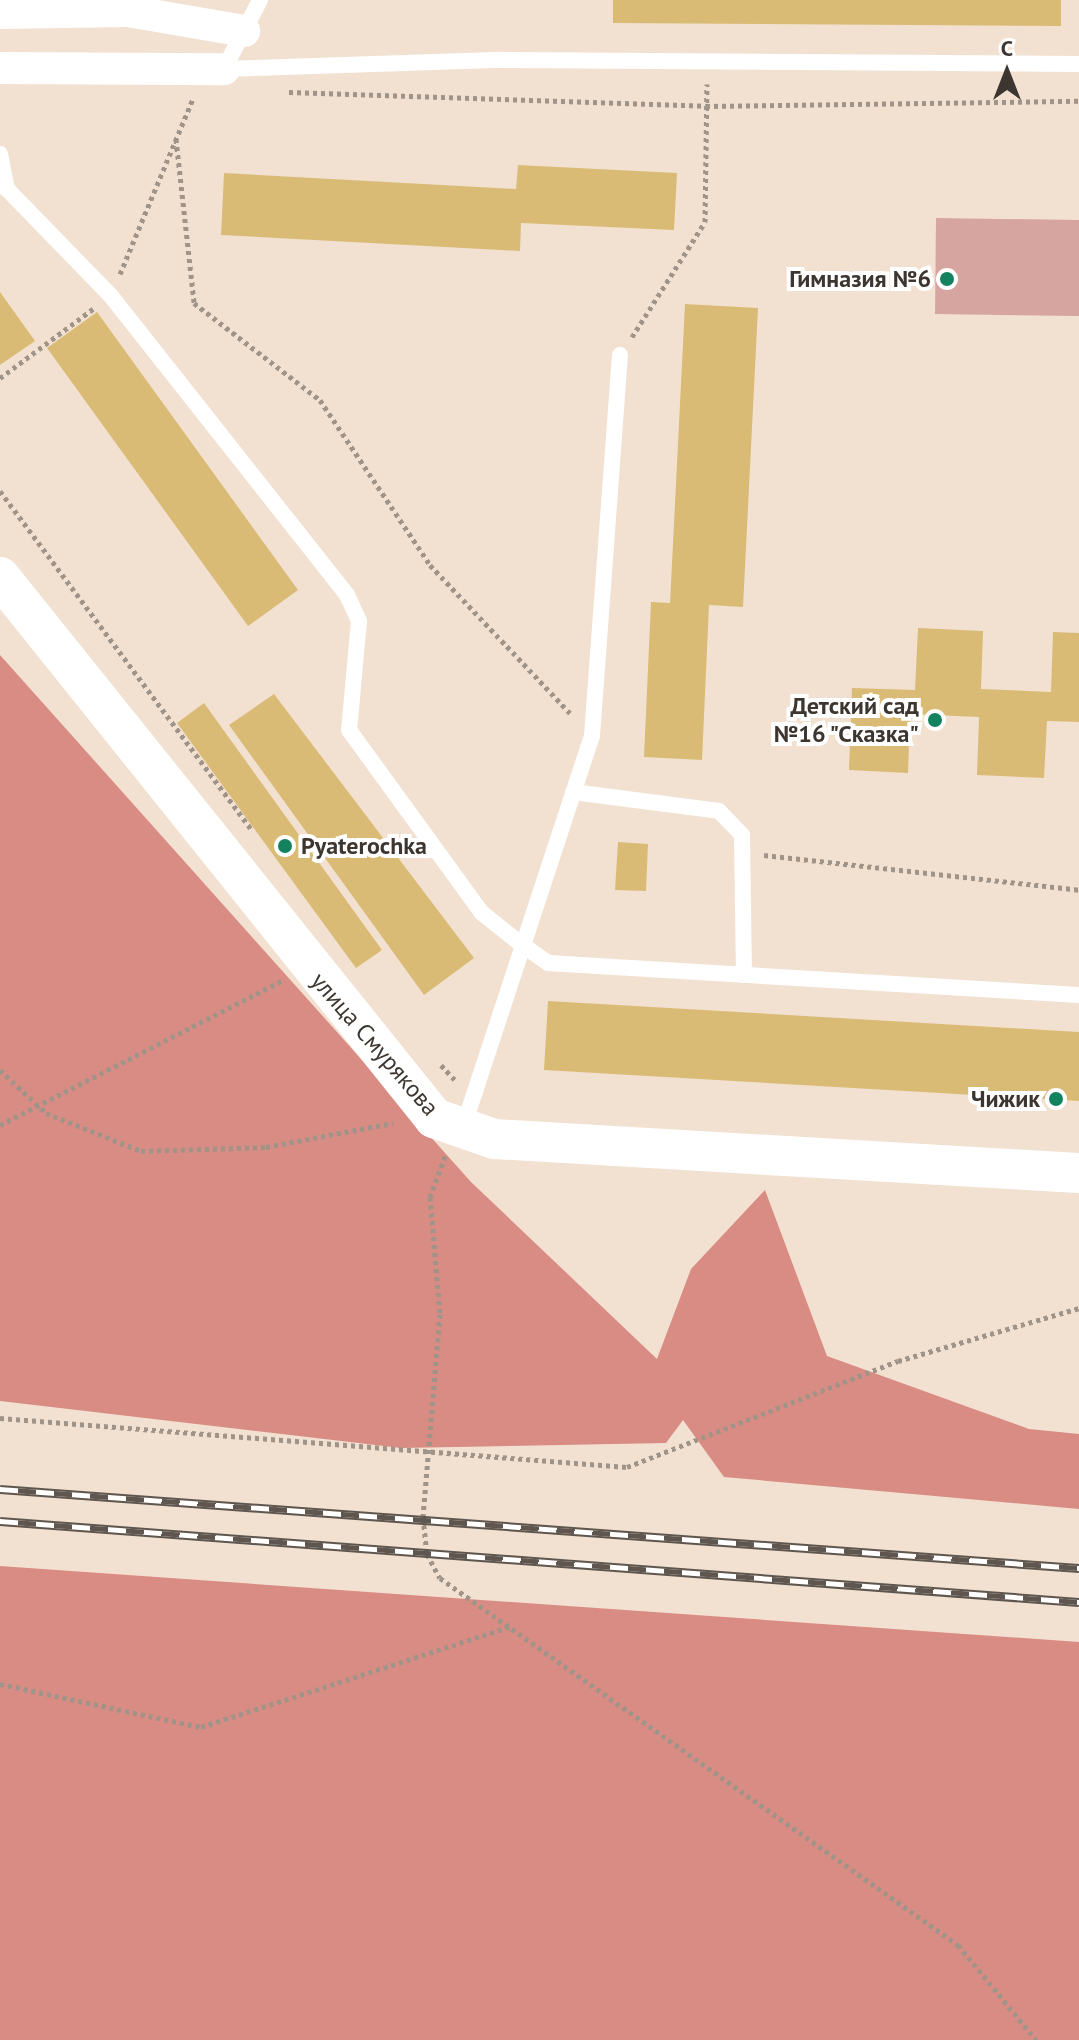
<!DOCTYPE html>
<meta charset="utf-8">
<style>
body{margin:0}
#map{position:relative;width:1079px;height:2040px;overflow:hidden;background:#f2e1d1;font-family:"PT Sans",sans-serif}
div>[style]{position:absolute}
.green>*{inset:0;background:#d7a59f}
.forest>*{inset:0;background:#d98c84}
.building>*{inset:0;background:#dabb75}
.path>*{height:5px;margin-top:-2.5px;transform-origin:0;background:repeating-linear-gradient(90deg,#a09388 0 4px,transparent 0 8px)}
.service>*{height:16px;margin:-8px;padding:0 8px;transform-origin:8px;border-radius:8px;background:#fff}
.minor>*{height:32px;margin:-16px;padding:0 16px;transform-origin:16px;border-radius:16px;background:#fff}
.tertiary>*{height:40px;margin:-20px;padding:0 20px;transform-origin:20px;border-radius:20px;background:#fff}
.rail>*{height:9px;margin-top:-4.5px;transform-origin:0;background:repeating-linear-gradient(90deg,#fff 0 18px,#5f574f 0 36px);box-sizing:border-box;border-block:2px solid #5f574f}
.dots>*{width:22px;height:22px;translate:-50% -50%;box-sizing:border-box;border:4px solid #fff;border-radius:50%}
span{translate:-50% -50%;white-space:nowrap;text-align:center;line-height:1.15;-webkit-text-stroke:8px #fff;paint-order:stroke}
.poi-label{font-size:24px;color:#3d3630;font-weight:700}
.right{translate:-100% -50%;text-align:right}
.left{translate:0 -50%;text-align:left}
.street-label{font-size:24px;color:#3d3630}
.north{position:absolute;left:967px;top:32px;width:80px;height:80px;-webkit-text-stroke:6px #fff;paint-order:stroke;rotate:0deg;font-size:22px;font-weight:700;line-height:32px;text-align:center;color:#3d3630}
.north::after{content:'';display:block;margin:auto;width:28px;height:36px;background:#3d3630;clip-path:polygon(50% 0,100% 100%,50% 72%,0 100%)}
</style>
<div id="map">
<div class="green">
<i style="clip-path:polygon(936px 218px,1079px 220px,1079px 316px,935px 314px)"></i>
</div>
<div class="forest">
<i style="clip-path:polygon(0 655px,471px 1182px,657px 1359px,691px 1269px,765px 1190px,827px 1356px,1029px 1429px,1079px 1434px,1079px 1509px,724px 1477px,683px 1420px,666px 1443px,401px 1448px,0 1401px)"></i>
<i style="clip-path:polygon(0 1566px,1079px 1642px,1079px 2040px,0 2040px)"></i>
</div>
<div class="building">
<i style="clip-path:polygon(613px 0,1061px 0,1061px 26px,613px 23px)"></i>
<i style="clip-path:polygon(518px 165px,677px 173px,674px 230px,521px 223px,520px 251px,221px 235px,224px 173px,516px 189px)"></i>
<i style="clip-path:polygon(0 292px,35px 341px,0 365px)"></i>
<i style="clip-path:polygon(685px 304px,758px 308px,743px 607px,709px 605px,702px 760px,644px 757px,651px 602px,670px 603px)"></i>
<i style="clip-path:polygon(97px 312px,298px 590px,248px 626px,47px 348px)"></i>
<i style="clip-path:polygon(918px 628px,983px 631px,981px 689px,1051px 692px,1053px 632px,1079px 633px,1079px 722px,1047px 721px,1044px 778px,977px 775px,979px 717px,910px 714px,908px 773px,849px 770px,852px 688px,915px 690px)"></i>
<i style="clip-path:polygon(274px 694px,474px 958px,424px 995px,229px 725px)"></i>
<i style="clip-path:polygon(204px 703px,382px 950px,356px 968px,177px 723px)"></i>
<i style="clip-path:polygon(618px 842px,648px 844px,646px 891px,615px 890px)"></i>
<i style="clip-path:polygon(548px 1001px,1079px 1032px,1079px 1101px,544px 1070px)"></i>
</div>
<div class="path">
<i style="left:289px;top:92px;width:417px;rotate:1.9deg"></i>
<i style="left:706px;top:106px;width:373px;rotate:-0.8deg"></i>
<i style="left:176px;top:139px;width:165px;rotate:83.7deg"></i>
<i style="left:194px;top:303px;width:159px;rotate:37.6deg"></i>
<i style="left:320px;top:400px;width:198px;rotate:56.3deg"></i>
<i style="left:430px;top:565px;width:205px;rotate:46.6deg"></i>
<i style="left:120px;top:274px;width:190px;rotate:-67.4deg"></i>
<i style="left:632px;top:337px;width:136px;rotate:-57.6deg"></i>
<i style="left:705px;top:222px;width:138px;rotate:-89.2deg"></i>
<i style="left:0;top:378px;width:116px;rotate:-36.6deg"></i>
<i style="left:0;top:491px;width:422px;rotate:53.4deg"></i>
<i style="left:764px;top:855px;width:317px;rotate:6.3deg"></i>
<i style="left:441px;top:1065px;width:22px;rotate:47deg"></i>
<i style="left:0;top:1070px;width:63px;rotate:43.1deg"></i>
<i style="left:46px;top:1113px;width:102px;rotate:21.8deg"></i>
<i style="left:141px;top:1151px;width:125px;rotate:-1.8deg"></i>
<i style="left:266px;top:1147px;width:129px;rotate:-10.7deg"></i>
<i style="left:0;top:1125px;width:316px;rotate:-27.1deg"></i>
<i style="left:445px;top:1156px;width:44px;rotate:110.1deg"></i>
<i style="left:430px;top:1197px;width:117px;rotate:85.1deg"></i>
<i style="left:440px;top:1314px;width:204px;rotate:94.8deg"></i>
<i style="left:423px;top:1517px;width:37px;rotate:84deg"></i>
<i style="left:427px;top:1554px;width:27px;rotate:62deg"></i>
<i style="left:440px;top:1578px;width:635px;rotate:35.32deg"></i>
<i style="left:958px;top:1945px;width:123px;rotate:50.6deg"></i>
<i style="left:0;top:1418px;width:629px;rotate:4.47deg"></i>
<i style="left:627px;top:1467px;width:291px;rotate:-21.4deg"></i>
<i style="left:898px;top:1361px;width:189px;rotate:-16.3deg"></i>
<i style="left:0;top:1684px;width:206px;rotate:12.1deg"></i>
<i style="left:201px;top:1727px;width:327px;rotate:-18deg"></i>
</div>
<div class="service">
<i style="left:224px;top:69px;width:278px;rotate:-1.9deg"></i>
<i style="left:502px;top:60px;width:577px;rotate:0.4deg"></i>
<i style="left:224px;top:69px;width:78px;rotate:-62.4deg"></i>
<i style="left:0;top:154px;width:36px;rotate:79deg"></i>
<i style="left:7px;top:189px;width:149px;rotate:45.8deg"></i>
<i style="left:111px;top:296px;width:381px;rotate:51.7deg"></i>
<i style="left:347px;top:595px;width:29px;rotate:65deg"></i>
<i style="left:359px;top:621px;width:109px;rotate:95.2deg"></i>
<i style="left:349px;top:730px;width:226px;rotate:54deg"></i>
<i style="left:482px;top:913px;width:50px;rotate:38.5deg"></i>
<i style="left:521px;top:944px;width:33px;rotate:35deg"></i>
<i style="left:548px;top:963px;width:532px;rotate:3.45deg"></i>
<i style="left:573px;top:792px;width:147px;rotate:7.4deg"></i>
<i style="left:719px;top:811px;width:33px;rotate:46deg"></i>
<i style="left:742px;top:835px;width:140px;rotate:89.2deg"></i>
<i style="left:463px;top:1128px;width:413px;rotate:-71.8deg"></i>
<i style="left:592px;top:736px;width:382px;rotate:-85.8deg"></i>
</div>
<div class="minor">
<i style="left:0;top:13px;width:128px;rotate:-0.9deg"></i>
<i style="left:128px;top:11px;width:118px;rotate:9.8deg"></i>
<i style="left:0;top:68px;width:224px;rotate:0.3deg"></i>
</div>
<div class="tertiary">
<i style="left:0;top:577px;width:694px;rotate:51.26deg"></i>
<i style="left:434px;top:1118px;width:64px;rotate:19.3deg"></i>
<i style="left:494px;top:1139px;width:586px;rotate:3.33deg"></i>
</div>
<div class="rail">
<i style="left:0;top:1489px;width:1082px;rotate:4.19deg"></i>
<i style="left:0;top:1521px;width:1082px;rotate:4.29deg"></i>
</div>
<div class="dots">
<i style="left:947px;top:279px;background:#13825f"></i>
<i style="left:935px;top:720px;background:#13825f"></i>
<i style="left:285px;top:846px;background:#13825f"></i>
<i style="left:1056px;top:1099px;background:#13825f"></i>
</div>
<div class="poi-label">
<span class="right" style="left:931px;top:279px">Гимназия №6</span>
<span class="right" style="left:919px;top:720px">Детский сад<br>№16 "Сказка"</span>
<span class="left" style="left:301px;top:846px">Pyaterochka</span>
<span class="right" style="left:1040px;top:1099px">Чижик</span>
</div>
<div class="street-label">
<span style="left:375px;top:1044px;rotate:49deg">улица Смурякова</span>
</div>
<div class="north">С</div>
</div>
